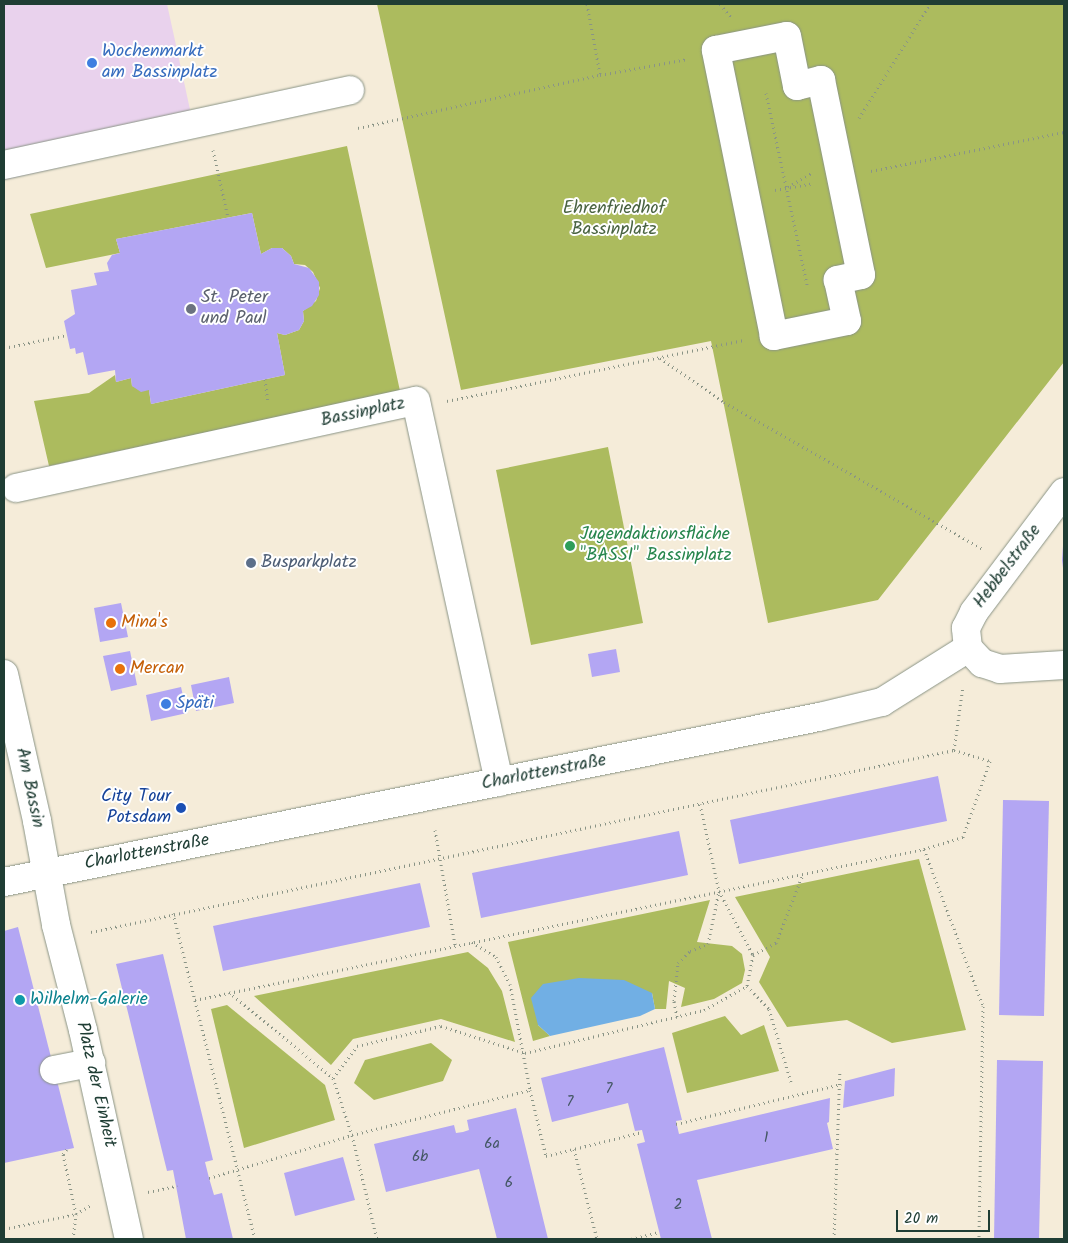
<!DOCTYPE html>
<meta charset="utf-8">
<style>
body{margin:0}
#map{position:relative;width:1068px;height:1243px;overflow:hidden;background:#f5ecd9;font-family:Kalam,sans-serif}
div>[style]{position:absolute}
.built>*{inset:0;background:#e9d2ed}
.green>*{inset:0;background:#acbb5e}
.water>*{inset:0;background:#71afe4}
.building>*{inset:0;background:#b3a6f3}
.path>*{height:3px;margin-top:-1.5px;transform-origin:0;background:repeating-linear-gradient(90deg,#8a9486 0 1px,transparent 0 5px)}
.roads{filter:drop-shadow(0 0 1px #8a9486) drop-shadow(0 0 1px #8a9486)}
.minor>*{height:28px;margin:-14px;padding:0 14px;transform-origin:14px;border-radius:14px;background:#fff}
.dots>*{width:14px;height:14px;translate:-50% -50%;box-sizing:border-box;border:2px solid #fff;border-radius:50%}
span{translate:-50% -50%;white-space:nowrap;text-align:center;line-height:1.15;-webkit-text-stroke:4px #fff;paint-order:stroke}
.number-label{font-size:15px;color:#445764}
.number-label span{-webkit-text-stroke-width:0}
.shop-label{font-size:18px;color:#366cbe}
.left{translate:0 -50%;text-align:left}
.park-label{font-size:18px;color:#496341}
.worship-label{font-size:18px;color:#5b616d}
.street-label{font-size:18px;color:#1f3d34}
.leisure-label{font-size:18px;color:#27864d}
.service-label{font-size:18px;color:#4e5e75}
.food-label{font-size:18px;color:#c56008}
.transit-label{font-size:18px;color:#164399}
.right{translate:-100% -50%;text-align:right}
.culture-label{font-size:18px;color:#0d838f}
.frame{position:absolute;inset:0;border:5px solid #1f3d34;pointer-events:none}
.scale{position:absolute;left:896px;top:1210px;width:94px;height:22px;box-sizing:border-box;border:2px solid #1f3d34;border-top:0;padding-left:6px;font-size:15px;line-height:18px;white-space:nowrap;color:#1f3d34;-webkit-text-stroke:4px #fff;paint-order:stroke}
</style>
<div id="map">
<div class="built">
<i style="clip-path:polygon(4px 4px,167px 4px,196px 137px,4px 180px)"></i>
</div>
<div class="green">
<i style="clip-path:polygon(377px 4px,1064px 4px,1064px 362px,878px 600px,768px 623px,711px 341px,461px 390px)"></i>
<i style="clip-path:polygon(347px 146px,400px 391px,49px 466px,34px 401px,89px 393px,115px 375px,116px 382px,131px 378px,132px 386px,149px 390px,151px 404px,285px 375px,277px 333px,285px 335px,299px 330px,304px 321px,303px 311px,316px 301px,320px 288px,313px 272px,305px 265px,294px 264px,291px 256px,282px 248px,272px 248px,261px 254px,252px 213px,116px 239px,120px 253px,46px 268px,30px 214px)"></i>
<i style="clip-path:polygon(608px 447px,643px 623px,531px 645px,496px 470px)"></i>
<i style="clip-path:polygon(919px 859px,966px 1030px,892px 1043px,847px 1020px,787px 1027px,759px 982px,770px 957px,735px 897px)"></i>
<i style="clip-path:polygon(710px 900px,697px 942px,732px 946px,742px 954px,745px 970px,742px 983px,714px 999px,681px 1007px,685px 988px,669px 981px,666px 1009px,655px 1009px,652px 993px,538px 1025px,550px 1036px,533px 1041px,508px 942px)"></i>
<i style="clip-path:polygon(468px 952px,488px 968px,502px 991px,515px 1042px,441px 1019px,353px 1039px,331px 1065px,254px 996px)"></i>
<i style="clip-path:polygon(227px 1005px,325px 1085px,335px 1120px,244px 1148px,211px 1009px)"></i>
<i style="clip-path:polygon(725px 1016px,741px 1035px,764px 1025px,779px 1071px,687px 1093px,672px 1033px)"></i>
<i style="clip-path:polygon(431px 1043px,452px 1060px,443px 1081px,374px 1100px,354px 1083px,365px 1060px)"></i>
</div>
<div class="water">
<i style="clip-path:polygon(579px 978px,624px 980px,652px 993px,655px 1009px,640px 1016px,550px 1036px,538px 1025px,531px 998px,543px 984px)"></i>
</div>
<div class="building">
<i style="clip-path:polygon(252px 213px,261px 254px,272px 248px,282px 248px,291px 256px,294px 264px,309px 268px,319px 282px,319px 295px,312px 306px,303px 311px,304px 321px,299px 330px,285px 335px,277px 333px,285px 375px,151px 404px,149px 390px,141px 392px,132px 386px,131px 378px,116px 382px,115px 370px,88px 375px,83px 352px,76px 354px,75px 348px,70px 349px,64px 321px,75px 314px,71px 290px,97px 285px,94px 273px,109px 271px,107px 263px,112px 255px,120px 253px,116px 239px)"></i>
<i style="clip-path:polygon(1063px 546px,1064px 546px,1063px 568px,1062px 560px)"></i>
<i style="clip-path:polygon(121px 603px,128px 637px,100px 642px,94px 608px)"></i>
<i style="clip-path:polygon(616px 649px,620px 672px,592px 677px,588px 654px)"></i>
<i style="clip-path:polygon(130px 651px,137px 685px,111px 691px,103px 656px)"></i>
<i style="clip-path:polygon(229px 677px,234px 703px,196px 711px,191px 685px)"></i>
<i style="clip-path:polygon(181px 687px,187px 713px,151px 721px,146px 695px)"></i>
<i style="clip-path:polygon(938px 776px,947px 821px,739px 864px,730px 820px)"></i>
<i style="clip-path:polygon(1003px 800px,1049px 801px,1044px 1016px,999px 1015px)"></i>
<i style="clip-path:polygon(679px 831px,688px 875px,481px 918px,472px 873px)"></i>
<i style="clip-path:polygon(420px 883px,430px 927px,223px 971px,213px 926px)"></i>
<i style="clip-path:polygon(18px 927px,74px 1148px,4px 1163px,4px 931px)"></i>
<i style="clip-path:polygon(163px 954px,213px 1160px,205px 1162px,209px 1178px,214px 1195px,222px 1193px,233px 1239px,186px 1239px,173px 1170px,167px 1171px,116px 964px)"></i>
<i style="clip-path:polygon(664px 1047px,682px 1120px,676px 1121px,679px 1134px,830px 1098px,829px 1122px,827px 1123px,833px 1149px,697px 1180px,712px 1239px,661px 1239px,637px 1144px,645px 1142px,642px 1130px,635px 1131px,628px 1103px,552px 1122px,541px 1078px)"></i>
<i style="clip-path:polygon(997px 1060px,1043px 1061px,1039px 1239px,994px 1239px)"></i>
<i style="clip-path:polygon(895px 1068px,894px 1096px,843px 1108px,845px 1081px)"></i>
<i style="clip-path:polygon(516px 1108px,548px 1239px,497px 1239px,479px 1169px,386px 1192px,374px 1144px,454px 1125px,456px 1133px,463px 1132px,469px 1130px,467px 1120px)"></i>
<i style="clip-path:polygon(343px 1157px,355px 1200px,295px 1216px,284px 1173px)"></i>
</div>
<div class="path">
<i style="left:587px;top:4px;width:71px;rotate:79.5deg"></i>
<i style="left:720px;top:4px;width:17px;rotate:50deg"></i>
<i style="left:766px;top:93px;width:196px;rotate:77.9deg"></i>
<i style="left:859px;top:118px;width:134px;rotate:-58.1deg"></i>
<i style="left:358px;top:128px;width:248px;rotate:-12.4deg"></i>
<i style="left:600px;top:75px;width:89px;rotate:-10.3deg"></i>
<i style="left:213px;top:150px;width:69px;rotate:77.4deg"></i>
<i style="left:871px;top:171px;width:197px;rotate:-11.4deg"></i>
<i style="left:788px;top:187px;width:27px;rotate:-31deg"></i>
<i style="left:775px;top:190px;width:39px;rotate:-10deg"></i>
<i style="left:4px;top:348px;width:64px;rotate:-11.7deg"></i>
<i style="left:660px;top:358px;width:78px;rotate:34.5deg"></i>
<i style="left:724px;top:402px;width:298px;rotate:29.6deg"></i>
<i style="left:265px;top:379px;width:24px;rotate:83deg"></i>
<i style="left:447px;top:401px;width:303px;rotate:-11.6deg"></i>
<i style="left:954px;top:750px;width:65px;rotate:-82deg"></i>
<i style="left:700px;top:804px;width:89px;rotate:77.7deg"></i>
<i style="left:719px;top:891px;width:72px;rotate:62deg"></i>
<i style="left:753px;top:955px;width:32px;rotate:101deg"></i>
<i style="left:747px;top:986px;width:32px;rotate:46deg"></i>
<i style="left:769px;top:1009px;width:76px;rotate:73.2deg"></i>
<i style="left:435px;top:830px;width:117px;rotate:80.1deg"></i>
<i style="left:173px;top:913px;width:336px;rotate:75.9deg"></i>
<i style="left:91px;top:932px;width:882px;rotate:-11.91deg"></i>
<i style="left:954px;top:750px;width:38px;rotate:17deg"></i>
<i style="left:990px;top:761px;width:81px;rotate:109.6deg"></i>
<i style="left:963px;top:837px;width:41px;rotate:162.9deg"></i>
<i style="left:472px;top:942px;width:28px;rotate:32deg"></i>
<i style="left:496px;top:957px;width:30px;rotate:63deg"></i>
<i style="left:510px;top:984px;width:108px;rotate:79.3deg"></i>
<i style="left:753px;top:955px;width:26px;rotate:-28deg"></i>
<i style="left:776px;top:943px;width:74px;rotate:-68.6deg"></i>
<i style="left:229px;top:992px;width:135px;rotate:39.6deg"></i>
<i style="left:333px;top:1078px;width:60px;rotate:71.6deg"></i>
<i style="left:352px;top:1135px;width:107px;rotate:76.5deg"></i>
<i style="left:195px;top:1000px;width:744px;rotate:-11.7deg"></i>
<i style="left:924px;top:849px;width:168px;rotate:69.4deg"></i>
<i style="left:983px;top:1006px;width:233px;rotate:91deg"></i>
<i style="left:677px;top:1017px;width:16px;rotate:-101deg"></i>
<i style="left:674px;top:1001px;width:38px;rotate:-84deg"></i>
<i style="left:678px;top:963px;width:17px;rotate:-45deg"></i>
<i style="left:690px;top:951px;width:19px;rotate:-21deg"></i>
<i style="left:708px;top:944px;width:54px;rotate:-78.3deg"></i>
<i style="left:333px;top:1078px;width:40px;rotate:-53deg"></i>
<i style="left:357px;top:1046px;width:86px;rotate:-13.4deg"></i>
<i style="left:441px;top:1026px;width:88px;rotate:17.8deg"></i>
<i style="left:525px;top:1053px;width:184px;rotate:-13.5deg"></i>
<i style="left:704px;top:1010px;width:49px;rotate:-29.2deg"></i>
<i style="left:676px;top:1124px;width:170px;rotate:-13.6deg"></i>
<i style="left:574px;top:1149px;width:93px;rotate:75.7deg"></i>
<i style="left:209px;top:1178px;width:149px;rotate:-16.7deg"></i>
<i style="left:352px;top:1135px;width:184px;rotate:-14.2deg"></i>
<i style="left:530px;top:1090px;width:68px;rotate:76.4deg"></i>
<i style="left:546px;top:1156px;width:99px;rotate:-14deg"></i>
<i style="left:148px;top:1192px;width:30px;rotate:-12deg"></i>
<i style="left:4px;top:1229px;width:74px;rotate:-11.8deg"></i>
<i style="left:76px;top:1214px;width:61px;rotate:-102.2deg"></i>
<i style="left:63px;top:1154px;width:6px;rotate:-51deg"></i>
<i style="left:73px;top:1239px;width:25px;rotate:-83deg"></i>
<i style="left:76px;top:1214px;width:17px;rotate:-31deg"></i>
<i style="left:631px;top:1239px;width:29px;rotate:-14deg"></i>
<i style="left:834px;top:1239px;width:169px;rotate:-88deg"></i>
</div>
<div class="roads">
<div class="minor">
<i style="left:787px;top:36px;width:51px;rotate:78.7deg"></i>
<i style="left:797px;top:86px;width:25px;rotate:-14deg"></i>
<i style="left:821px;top:80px;width:199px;rotate:78.4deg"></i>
<i style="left:861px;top:275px;width:24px;rotate:168deg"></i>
<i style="left:838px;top:280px;width:42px;rotate:77.6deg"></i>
<i style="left:847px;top:321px;width:75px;rotate:168.4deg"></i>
<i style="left:774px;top:336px;width:292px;rotate:-101.5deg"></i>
<i style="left:716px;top:50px;width:72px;rotate:-11.2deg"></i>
<i style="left:4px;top:165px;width:354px;rotate:-12.2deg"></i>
<i style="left:16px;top:488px;width:409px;rotate:-12.3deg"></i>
<i style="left:416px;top:401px;width:390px;rotate:77.7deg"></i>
<i style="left:968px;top:648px;width:20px;rotate:-96deg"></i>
<i style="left:966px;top:628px;width:18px;rotate:-63deg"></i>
<i style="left:974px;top:612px;width:150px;rotate:-53.1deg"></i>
<i style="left:968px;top:648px;width:21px;rotate:47deg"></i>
<i style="left:982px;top:663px;width:19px;rotate:18deg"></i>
<i style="left:1000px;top:669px;width:64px;rotate:-3.6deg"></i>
<i style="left:4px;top:674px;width:151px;rotate:77.3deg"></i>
<i style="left:37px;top:821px;width:106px;rotate:79.6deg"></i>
<i style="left:56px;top:925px;width:108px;rotate:75.6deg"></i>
<i style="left:83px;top:1030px;width:214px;rotate:77.6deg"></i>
<i style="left:4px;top:882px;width:832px;rotate:-11.45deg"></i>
<i style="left:819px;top:717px;width:65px;rotate:-13.4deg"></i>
<i style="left:882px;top:702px;width:102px;rotate:-32.1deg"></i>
<i style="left:54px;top:1070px;width:38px;rotate:-11deg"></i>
</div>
</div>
<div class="dots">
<i style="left:92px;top:63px;background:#3f7fe0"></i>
<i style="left:191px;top:309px;background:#6b7280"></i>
<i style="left:570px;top:546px;background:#2e9e5b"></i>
<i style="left:251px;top:563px;background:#5c6f8a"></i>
<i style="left:111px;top:623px;background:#e8710a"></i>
<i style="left:120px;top:669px;background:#e8710a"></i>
<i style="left:166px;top:704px;background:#3f7fe0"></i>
<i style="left:181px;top:808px;background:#1a4fb4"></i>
<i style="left:20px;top:1000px;background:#0f9aa8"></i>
</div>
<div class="number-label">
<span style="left:609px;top:1090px">7</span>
<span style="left:570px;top:1103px">7</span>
<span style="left:766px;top:1139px">1</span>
<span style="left:492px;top:1145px">6a</span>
<span style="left:420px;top:1158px">6b</span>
<span style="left:509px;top:1184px">6</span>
<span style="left:678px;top:1206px">2</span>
</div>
<div class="shop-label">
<span class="left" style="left:102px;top:63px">Wochenmarkt<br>am Bassinplatz</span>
<span class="left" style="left:176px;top:704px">Späti</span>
</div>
<div class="park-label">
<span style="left:614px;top:220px">Ehrenfriedhof<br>Bassinplatz</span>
</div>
<div class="worship-label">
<span class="left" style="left:201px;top:309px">St. Peter<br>und Paul</span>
</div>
<div class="street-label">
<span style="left:363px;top:413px;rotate:-12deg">Bassinplatz</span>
<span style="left:1008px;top:567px;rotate:-53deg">Hebbelstraße</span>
<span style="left:544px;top:773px;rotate:-11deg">Charlottenstraße</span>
<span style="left:29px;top:788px;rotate:78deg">Am Bassin</span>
<span style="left:147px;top:853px;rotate:-11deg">Charlottenstraße</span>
<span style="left:95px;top:1085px;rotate:77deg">Platz der Einheit</span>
</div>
<div class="leisure-label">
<span class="left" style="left:580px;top:546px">Jugendaktionsfläche<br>"BASSI" Bassinplatz</span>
</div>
<div class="service-label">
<span class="left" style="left:261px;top:563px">Busparkplatz</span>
</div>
<div class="food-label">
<span class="left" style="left:121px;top:623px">Mina's</span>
<span class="left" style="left:130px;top:669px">Mercan</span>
</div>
<div class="transit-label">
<span class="right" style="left:171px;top:808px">City Tour<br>Potsdam</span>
</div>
<div class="culture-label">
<span class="left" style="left:30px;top:1000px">Wilhelm-Galerie</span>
</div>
<div class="frame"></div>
<div class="scale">20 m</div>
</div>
